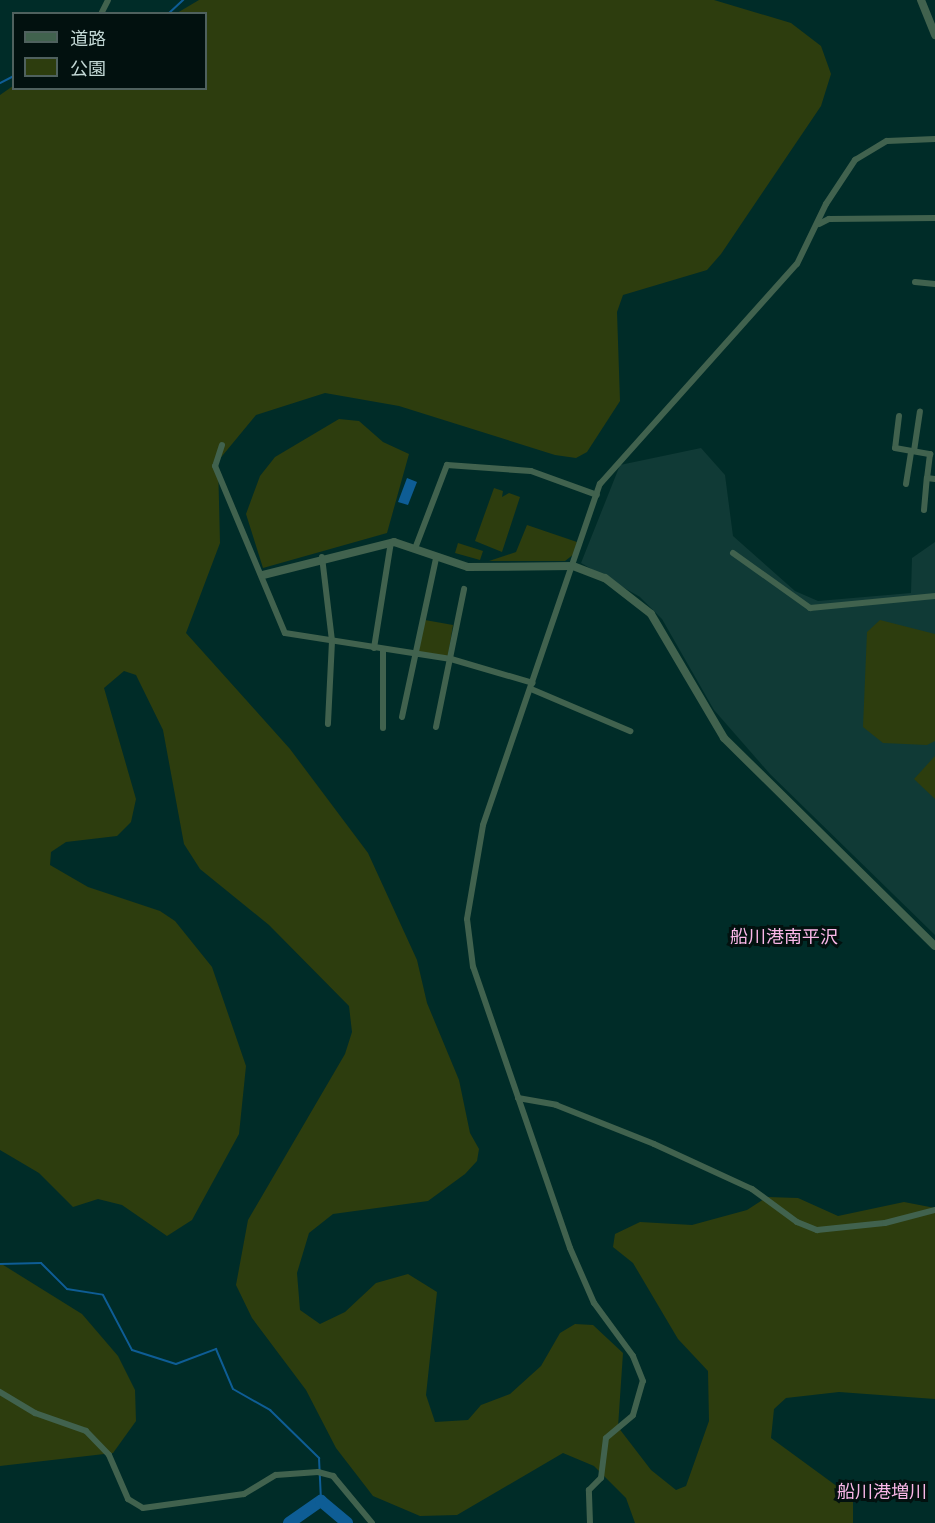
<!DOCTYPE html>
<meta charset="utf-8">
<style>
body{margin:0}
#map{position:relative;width:935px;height:1523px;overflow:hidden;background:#002c28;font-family:Signika,"Noto Sans JP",sans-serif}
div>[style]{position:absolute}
.built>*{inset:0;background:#103a36}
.green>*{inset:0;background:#2d3d0e}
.water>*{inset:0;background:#0e5d95}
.stream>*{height:2px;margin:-1px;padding:0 1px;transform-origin:1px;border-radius:1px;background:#0e5d95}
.river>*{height:12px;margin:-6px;padding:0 6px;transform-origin:6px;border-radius:6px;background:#0e5d95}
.minor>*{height:6px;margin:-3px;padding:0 3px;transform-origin:3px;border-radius:3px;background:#41624e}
.tertiary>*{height:8px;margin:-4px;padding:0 4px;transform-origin:4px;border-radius:4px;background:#41624e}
span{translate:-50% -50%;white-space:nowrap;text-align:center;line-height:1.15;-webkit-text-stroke:6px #02110f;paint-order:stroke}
.quarter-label{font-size:18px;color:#fab7e8}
.legend{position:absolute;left:12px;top:12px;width:195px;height:78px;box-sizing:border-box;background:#02110f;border:2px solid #4f615e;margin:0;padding:8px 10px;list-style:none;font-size:18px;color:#c3d8d5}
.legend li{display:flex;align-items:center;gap:12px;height:30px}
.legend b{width:30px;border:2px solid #4f615e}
</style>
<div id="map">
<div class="built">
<i style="clip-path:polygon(701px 448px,725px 475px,733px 536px,795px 591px,818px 601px,911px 593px,912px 558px,935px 542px,935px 935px,770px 774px,714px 710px,662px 619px,640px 597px,581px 563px,620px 465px)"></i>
</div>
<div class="green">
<i style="clip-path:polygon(199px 0,714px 0,791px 23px,821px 46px,831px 74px,821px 106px,721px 254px,707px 270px,623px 295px,617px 312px,620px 401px,587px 452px,576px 458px,555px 455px,399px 406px,325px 393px,256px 415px,218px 461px,220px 543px,186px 633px,290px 749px,368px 853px,417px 960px,427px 1003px,459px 1080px,470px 1133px,479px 1149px,477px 1161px,465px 1174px,428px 1201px,333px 1214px,309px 1233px,297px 1273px,300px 1310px,320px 1324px,345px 1312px,376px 1283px,408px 1274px,437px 1292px,426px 1395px,435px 1422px,468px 1420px,481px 1405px,510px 1394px,541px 1366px,560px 1333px,575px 1324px,593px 1325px,623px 1353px,618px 1427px,651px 1470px,676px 1490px,686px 1486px,709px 1421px,708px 1371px,678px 1339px,633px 1263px,613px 1247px,615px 1234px,640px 1222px,692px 1225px,747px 1210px,767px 1197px,798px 1198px,838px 1216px,904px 1202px,935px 1208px,935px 1399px,839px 1392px,786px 1398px,774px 1409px,771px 1438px,853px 1498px,853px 1523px,635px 1523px,626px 1498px,594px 1466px,563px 1453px,457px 1515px,420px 1516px,373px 1496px,336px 1448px,306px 1390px,252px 1318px,236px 1285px,248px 1220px,345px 1054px,352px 1032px,349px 1006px,269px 925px,200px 869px,184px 844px,163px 730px,136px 675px,124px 671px,104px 688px,136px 799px,131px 822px,117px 836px,66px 842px,51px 852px,50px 865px,88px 887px,160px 911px,175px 921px,212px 967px,246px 1066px,239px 1134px,192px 1220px,167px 1236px,122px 1205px,98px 1199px,73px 1207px,39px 1173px,0 1150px,0 95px,13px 86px,206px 88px,206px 14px,177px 13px)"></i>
<i style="clip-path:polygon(339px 419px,359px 421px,383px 442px,409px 454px,387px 533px,263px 568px,246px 514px,260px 476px,275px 457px)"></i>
<i style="clip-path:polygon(494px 488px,503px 491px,502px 497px,509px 493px,520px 497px,502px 552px,475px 541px)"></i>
<i style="clip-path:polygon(527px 525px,577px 542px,574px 554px,565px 561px,489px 561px,516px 552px)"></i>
<i style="clip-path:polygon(458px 543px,483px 551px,480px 560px,455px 553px)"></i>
<i style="clip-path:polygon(425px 620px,453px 625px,448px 656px,418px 652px)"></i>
<i style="clip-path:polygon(880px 620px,935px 634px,935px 741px,927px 745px,883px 743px,863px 727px,867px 632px)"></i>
<i style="clip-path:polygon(935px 756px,935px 799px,914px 779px)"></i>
<i style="clip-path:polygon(0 1263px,82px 1314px,118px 1356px,135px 1390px,136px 1421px,113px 1453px,0 1466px)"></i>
</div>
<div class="water">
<i style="clip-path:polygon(407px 478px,417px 482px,408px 505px,398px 502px)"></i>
</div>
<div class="stream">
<i style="left:168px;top:14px;width:21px;rotate:-43deg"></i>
<i style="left:0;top:83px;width:16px;rotate:-27deg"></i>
<i style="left:0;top:1264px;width:41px;rotate:-1.4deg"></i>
<i style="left:41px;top:1263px;width:37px;rotate:45deg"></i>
<i style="left:67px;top:1289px;width:36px;rotate:9deg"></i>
<i style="left:103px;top:1295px;width:62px;rotate:62.2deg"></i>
<i style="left:132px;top:1350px;width:46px;rotate:17.7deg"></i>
<i style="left:176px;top:1364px;width:43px;rotate:-20.6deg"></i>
<i style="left:216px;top:1349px;width:43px;rotate:67deg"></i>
<i style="left:233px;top:1389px;width:43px;rotate:29.6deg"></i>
<i style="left:270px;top:1410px;width:69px;rotate:44.4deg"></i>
<i style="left:319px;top:1458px;width:43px;rotate:87.3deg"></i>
</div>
<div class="river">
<i style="left:289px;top:1523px;width:39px;rotate:-35deg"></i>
<i style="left:321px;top:1501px;width:34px;rotate:40deg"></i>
</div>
<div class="minor">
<i style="left:102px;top:12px;width:13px;rotate:-63deg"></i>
<i style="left:819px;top:224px;width:11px;rotate:-27deg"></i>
<i style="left:829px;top:219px;width:106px;rotate:-0.5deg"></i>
<i style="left:915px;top:282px;width:20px;rotate:6deg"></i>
<i style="left:899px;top:416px;width:32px;rotate:97deg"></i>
<i style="left:895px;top:448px;width:36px;rotate:10deg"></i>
<i style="left:930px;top:454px;width:24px;rotate:97deg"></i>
<i style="left:927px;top:478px;width:8px;rotate:7deg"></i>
<i style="left:222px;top:445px;width:22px;rotate:108deg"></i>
<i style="left:215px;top:466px;width:181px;rotate:67.3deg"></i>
<i style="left:285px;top:633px;width:168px;rotate:8.9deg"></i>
<i style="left:451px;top:659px;width:85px;rotate:16.3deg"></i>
<i style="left:914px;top:451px;width:40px;rotate:-81.5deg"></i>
<i style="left:906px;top:484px;width:33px;rotate:-81deg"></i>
<i style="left:924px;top:510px;width:32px;rotate:-85deg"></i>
<i style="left:416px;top:546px;width:87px;rotate:-69.1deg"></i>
<i style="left:447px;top:465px;width:84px;rotate:4.1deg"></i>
<i style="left:531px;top:471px;width:70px;rotate:20deg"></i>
<i style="left:733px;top:553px;width:95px;rotate:35.5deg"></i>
<i style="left:810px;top:608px;width:126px;rotate:-5.5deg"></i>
<i style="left:322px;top:557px;width:85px;rotate:83.2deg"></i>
<i style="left:332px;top:641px;width:83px;rotate:92.8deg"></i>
<i style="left:374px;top:648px;width:107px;rotate:-80.9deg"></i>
<i style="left:383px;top:650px;width:78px;rotate:90deg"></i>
<i style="left:531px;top:689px;width:108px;rotate:23deg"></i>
<i style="left:402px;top:717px;width:162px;rotate:-77.9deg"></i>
<i style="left:436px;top:727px;width:141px;rotate:-78.5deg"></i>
<i style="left:518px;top:1098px;width:39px;rotate:10deg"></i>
<i style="left:556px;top:1105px;width:105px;rotate:21.7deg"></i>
<i style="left:654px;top:1144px;width:108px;rotate:24.7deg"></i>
<i style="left:752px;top:1189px;width:56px;rotate:36.3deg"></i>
<i style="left:797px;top:1222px;width:22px;rotate:22deg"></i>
<i style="left:817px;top:1230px;width:68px;rotate:-5.9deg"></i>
<i style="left:885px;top:1223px;width:52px;rotate:-14.6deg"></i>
<i style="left:0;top:1392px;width:41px;rotate:31deg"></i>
<i style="left:35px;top:1413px;width:54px;rotate:19.4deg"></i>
<i style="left:86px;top:1431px;width:33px;rotate:46deg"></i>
<i style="left:109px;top:1455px;width:48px;rotate:66.6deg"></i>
<i style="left:128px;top:1499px;width:17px;rotate:31deg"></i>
<i style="left:143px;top:1508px;width:102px;rotate:-7.9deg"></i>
<i style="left:244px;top:1494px;width:37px;rotate:-31deg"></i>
<i style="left:276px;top:1475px;width:42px;rotate:-4.1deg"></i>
<i style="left:318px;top:1472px;width:16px;rotate:15deg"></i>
<i style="left:333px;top:1476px;width:61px;rotate:50.3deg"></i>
<i style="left:590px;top:1523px;width:33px;rotate:-92deg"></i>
<i style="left:589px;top:1490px;width:17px;rotate:-45deg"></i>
<i style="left:601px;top:1478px;width:40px;rotate:-82.9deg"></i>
<i style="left:606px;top:1438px;width:35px;rotate:-40deg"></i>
<i style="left:633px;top:1415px;width:35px;rotate:-74deg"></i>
<i style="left:643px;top:1381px;width:27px;rotate:-112deg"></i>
<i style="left:633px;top:1356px;width:66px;rotate:-126.3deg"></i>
<i style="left:594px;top:1303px;width:60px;rotate:-113.6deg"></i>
<i style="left:570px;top:1248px;width:297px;rotate:-109deg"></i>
<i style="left:473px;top:967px;width:48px;rotate:-97.1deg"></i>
<i style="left:467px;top:919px;width:95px;rotate:-80.3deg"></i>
<i style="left:483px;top:825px;width:361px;rotate:-71.1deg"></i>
<i style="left:600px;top:484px;width:295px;rotate:-48.2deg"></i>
<i style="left:797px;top:264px;width:67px;rotate:-64.2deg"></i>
<i style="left:826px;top:204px;width:53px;rotate:-56.6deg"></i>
<i style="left:855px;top:160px;width:37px;rotate:-31deg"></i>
<i style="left:887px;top:141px;width:48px;rotate:-2.4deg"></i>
</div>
<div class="tertiary">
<i style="left:921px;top:0;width:38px;rotate:68deg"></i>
<i style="left:263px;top:575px;width:135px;rotate:-14.1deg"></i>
<i style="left:394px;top:542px;width:78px;rotate:18.7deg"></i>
<i style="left:468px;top:567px;width:105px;rotate:-0.5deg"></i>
<i style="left:573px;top:566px;width:34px;rotate:21deg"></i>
<i style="left:605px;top:578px;width:58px;rotate:38deg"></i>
<i style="left:651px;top:614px;width:144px;rotate:59.5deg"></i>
<i style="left:724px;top:738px;width:296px;rotate:44.6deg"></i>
</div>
<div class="quarter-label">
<span style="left:784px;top:937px">船川港南平沢</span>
<span style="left:882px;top:1492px">船川港増川</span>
</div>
<ul class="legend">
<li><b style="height:8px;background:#41624e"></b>道路</li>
<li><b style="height:16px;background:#2d3d0e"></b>公園</li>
</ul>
</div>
